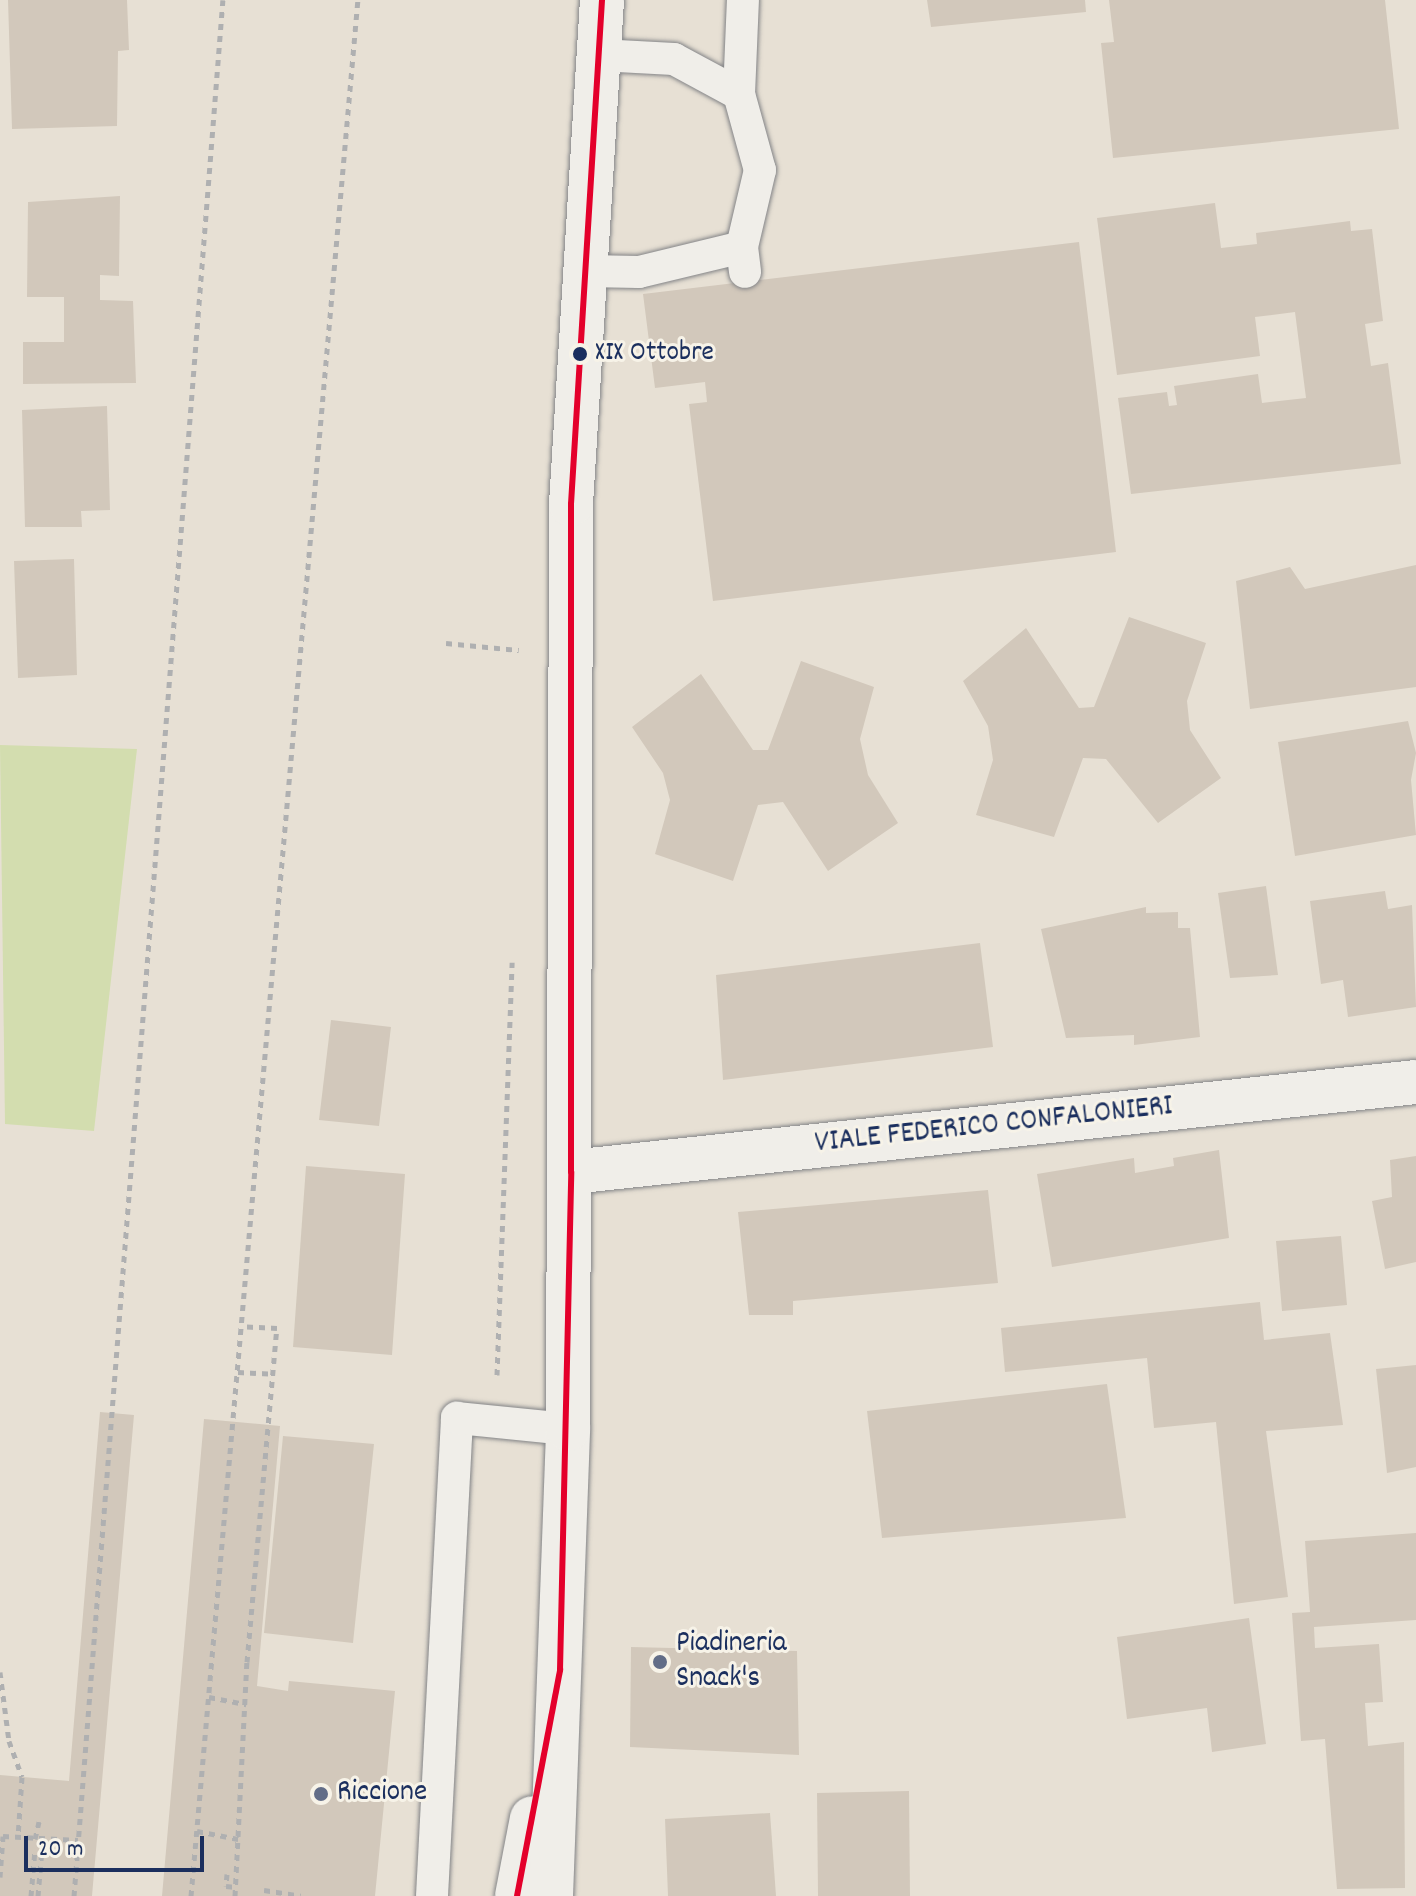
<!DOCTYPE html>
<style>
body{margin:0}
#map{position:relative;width:1416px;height:1896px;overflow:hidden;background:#e7e0d4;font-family:Dekko,sans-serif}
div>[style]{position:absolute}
.green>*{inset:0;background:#d3ddaf}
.building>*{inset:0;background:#d2c8bb}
.path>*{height:5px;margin-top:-2.5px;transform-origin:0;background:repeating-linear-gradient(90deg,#afb0b1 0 6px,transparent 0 12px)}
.roads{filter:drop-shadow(0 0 2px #838487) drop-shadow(0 0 2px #838487)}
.lane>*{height:32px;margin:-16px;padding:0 16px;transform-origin:16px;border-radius:16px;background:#f0eee9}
.street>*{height:44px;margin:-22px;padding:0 22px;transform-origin:22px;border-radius:22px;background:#f0eee9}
.secondary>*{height:44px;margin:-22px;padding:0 22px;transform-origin:22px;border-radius:22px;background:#f0eee9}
.bus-1>*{height:6px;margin:-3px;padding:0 3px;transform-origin:3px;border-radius:3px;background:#e4002b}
.dots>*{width:22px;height:22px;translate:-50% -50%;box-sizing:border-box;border:4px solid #f7f3e8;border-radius:50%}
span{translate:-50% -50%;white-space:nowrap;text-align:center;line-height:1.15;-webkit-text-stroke:6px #f7f3e8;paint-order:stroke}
.bus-label{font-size:28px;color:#1b2f5e}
.left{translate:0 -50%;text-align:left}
.street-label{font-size:30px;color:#1b2f5e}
.poi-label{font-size:30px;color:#1b2f5e}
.scale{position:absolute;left:24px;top:1836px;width:180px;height:36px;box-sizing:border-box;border:4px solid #1b2f5e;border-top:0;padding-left:10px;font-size:24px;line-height:28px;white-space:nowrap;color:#1b2f5e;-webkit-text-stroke:6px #f7f3e8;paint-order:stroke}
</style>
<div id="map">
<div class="green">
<i style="clip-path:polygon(0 745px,137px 749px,94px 1131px,5px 1124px)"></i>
</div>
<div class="building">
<i style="clip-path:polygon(8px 0,127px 0,129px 50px,118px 51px,117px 126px,12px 129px)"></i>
<i style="clip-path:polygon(927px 0,1085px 0,1086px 12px,931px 27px)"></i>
<i style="clip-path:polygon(1109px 0,1385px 0,1399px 129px,1113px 158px,1101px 43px,1114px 42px)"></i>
<i style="clip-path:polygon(120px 196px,119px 276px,100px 275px,100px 300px,133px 301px,136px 383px,23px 384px,23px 342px,64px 342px,64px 297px,27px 297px,28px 202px)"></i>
<i style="clip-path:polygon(1215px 203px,1221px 248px,1257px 244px,1256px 233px,1350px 221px,1351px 231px,1372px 229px,1383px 321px,1365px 324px,1371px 366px,1388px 363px,1401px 464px,1131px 494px,1118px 398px,1167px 392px,1169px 406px,1177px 405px,1174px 386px,1258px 374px,1262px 403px,1306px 398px,1295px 312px,1255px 317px,1260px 356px,1117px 375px,1097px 218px)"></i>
<i style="clip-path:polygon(1079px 242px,1116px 552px,713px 601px,689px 404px,707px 402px,705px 382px,655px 388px,643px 294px)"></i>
<i style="clip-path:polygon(107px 406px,110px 510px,81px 511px,82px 527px,25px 527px,22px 410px)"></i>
<i style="clip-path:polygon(74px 559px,77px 675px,18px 678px,14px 561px)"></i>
<i style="clip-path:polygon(1416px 565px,1416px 687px,1250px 709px,1236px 581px,1290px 567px,1305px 589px)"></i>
<i style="clip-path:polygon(1129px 617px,1206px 643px,1187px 701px,1190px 730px,1221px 778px,1158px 823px,1106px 759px,1083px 758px,1054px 837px,976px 815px,993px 760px,988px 726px,963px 681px,1026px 628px,1079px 708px,1094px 707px)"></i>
<i style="clip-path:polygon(801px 661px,874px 687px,860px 739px,868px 775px,898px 823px,828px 871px,783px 802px,758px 805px,733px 881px,655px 854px,670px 800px,663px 773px,632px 727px,701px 674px,753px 750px,768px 750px)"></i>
<i style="clip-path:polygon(1408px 721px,1416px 753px,1411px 780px,1416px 835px,1295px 856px,1278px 742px)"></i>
<i style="clip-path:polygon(1266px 886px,1278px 975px,1230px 978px,1218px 893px)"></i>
<i style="clip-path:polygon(1385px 891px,1388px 909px,1412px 905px,1416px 1007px,1348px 1017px,1343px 980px,1321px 984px,1310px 901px)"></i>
<i style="clip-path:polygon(1146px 907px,1146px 913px,1178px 912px,1178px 928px,1190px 928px,1200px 1037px,1134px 1045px,1134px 1035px,1066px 1038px,1041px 929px)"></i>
<i style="clip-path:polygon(980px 943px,993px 1047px,723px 1080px,716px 975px)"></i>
<i style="clip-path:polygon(331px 1020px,391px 1027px,379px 1126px,319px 1120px)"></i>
<i style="clip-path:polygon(1219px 1150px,1229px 1238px,1052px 1267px,1037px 1174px,1134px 1158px,1135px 1173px,1174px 1166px,1173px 1158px)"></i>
<i style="clip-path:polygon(1416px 1156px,1416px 1262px,1385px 1269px,1372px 1201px,1392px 1197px,1390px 1160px)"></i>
<i style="clip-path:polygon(306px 1166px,405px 1174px,392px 1355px,293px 1347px)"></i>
<i style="clip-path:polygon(988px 1190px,998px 1283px,793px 1301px,793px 1315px,749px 1315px,738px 1212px)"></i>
<i style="clip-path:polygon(1341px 1236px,1347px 1305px,1282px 1311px,1276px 1241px)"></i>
<i style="clip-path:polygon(1260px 1302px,1264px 1340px,1330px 1333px,1343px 1425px,1266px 1431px,1288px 1597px,1234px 1604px,1216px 1422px,1154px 1428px,1147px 1358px,1005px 1372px,1001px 1328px)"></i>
<i style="clip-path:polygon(1416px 1365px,1416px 1467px,1387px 1473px,1376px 1369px)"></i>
<i style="clip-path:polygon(1107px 1384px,1126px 1518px,882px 1538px,867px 1411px)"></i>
<i style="clip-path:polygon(100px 1412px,134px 1415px,92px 1896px,0 1896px,0 1775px,69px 1781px)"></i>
<i style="clip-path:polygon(204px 1419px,280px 1426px,257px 1686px,288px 1691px,289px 1681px,395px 1691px,375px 1896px,162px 1896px)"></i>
<i style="clip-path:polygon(283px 1436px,374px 1444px,353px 1643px,264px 1633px)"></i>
<i style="clip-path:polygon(1416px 1533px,1416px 1620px,1314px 1627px,1315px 1648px,1379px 1644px,1383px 1702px,1365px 1703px,1368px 1746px,1404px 1742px,1405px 1888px,1337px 1889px,1325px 1739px,1301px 1741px,1292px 1613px,1310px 1612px,1305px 1541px)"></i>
<i style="clip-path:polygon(1249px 1618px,1266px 1744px,1212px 1752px,1207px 1708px,1127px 1719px,1117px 1637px)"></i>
<i style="clip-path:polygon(631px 1647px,797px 1651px,799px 1755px,630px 1747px)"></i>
<i style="clip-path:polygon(909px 1791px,910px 1896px,818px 1896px,817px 1793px)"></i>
<i style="clip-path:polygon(770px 1813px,776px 1896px,668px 1896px,665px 1819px)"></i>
</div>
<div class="path">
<i style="left:446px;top:643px;width:73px;rotate:5.5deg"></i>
<i style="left:238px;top:1372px;width:35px;rotate:3deg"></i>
<i style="left:497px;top:1375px;width:413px;rotate:-87.9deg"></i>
<i style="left:0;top:1672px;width:70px;rotate:82.6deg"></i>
<i style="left:9px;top:1741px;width:38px;rotate:70deg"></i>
<i style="left:22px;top:1777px;width:60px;rotate:93.8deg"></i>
<i style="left:209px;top:1697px;width:38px;rotate:11deg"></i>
<i style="left:197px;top:1831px;width:42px;rotate:11deg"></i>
<i style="left:35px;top:1839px;width:18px;rotate:-77deg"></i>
<i style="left:227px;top:1874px;width:12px;rotate:95deg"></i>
<i style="left:226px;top:1886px;width:10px;rotate:6deg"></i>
<i style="left:0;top:1877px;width:41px;rotate:-85.8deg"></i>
<i style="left:3px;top:1836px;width:75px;rotate:3.1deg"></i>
<i style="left:264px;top:1890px;width:37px;rotate:9deg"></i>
<i style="left:31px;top:1896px;width:47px;rotate:-85.1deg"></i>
<i style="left:38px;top:1896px;width:47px;rotate:-85.1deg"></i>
<i style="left:74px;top:1896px;width:1902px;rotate:-85.51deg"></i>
<i style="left:191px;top:1896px;width:1903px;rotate:-84.97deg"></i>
<i style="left:235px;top:1896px;width:234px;rotate:-87.1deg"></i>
<i style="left:247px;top:1662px;width:335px;rotate:-84.9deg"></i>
<i style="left:277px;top:1328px;width:35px;rotate:-177deg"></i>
</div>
<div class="roads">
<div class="lane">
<i style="left:599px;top:55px;width:75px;rotate:3.1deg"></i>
<i style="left:674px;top:59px;width:74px;rotate:28.3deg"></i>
<i style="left:739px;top:94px;width:79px;rotate:74.6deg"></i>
<i style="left:760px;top:170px;width:79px;rotate:103.2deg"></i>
<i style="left:742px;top:247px;width:25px;rotate:83deg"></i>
<i style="left:739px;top:94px;width:94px;rotate:-87.6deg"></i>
<i style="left:586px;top:271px;width:53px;rotate:1.1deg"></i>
<i style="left:639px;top:272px;width:106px;rotate:-13.6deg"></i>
<i style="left:432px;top:1896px;width:479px;rotate:-87deg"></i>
<i style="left:457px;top:1418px;width:112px;rotate:5.7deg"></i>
</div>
<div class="street">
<i style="left:571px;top:1172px;width:850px;rotate:-6.08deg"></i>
</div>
<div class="secondary">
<i style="left:517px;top:1896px;width:79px;rotate:-79.1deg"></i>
<i style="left:551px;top:1896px;width:467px;rotate:-87.9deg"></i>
<i style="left:568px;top:1429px;width:925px;rotate:-89.81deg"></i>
<i style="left:571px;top:504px;width:505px;rotate:-86.48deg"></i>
</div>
</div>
<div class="bus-1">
<i style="left:517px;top:1896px;width:230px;rotate:-79.2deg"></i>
<i style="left:560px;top:1670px;width:498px;rotate:-88.7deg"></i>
<i style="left:571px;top:1172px;width:668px;rotate:-90deg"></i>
<i style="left:571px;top:504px;width:505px;rotate:-86.48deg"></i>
</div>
<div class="dots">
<i style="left:580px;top:354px;background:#1b2f5e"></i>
<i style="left:660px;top:1662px;background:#626d87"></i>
<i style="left:321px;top:1794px;background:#626d87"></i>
</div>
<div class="bus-label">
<span class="left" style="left:595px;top:354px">XIX Ottobre</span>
</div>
<div class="street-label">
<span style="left:994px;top:1127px;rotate:-6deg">VIALE FEDERICO CONFALONIERI</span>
</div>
<div class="poi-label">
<span class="left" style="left:676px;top:1662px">Piadineria<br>Snack's</span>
<span class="left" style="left:337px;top:1794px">Riccione</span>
</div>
<div class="scale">20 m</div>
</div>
